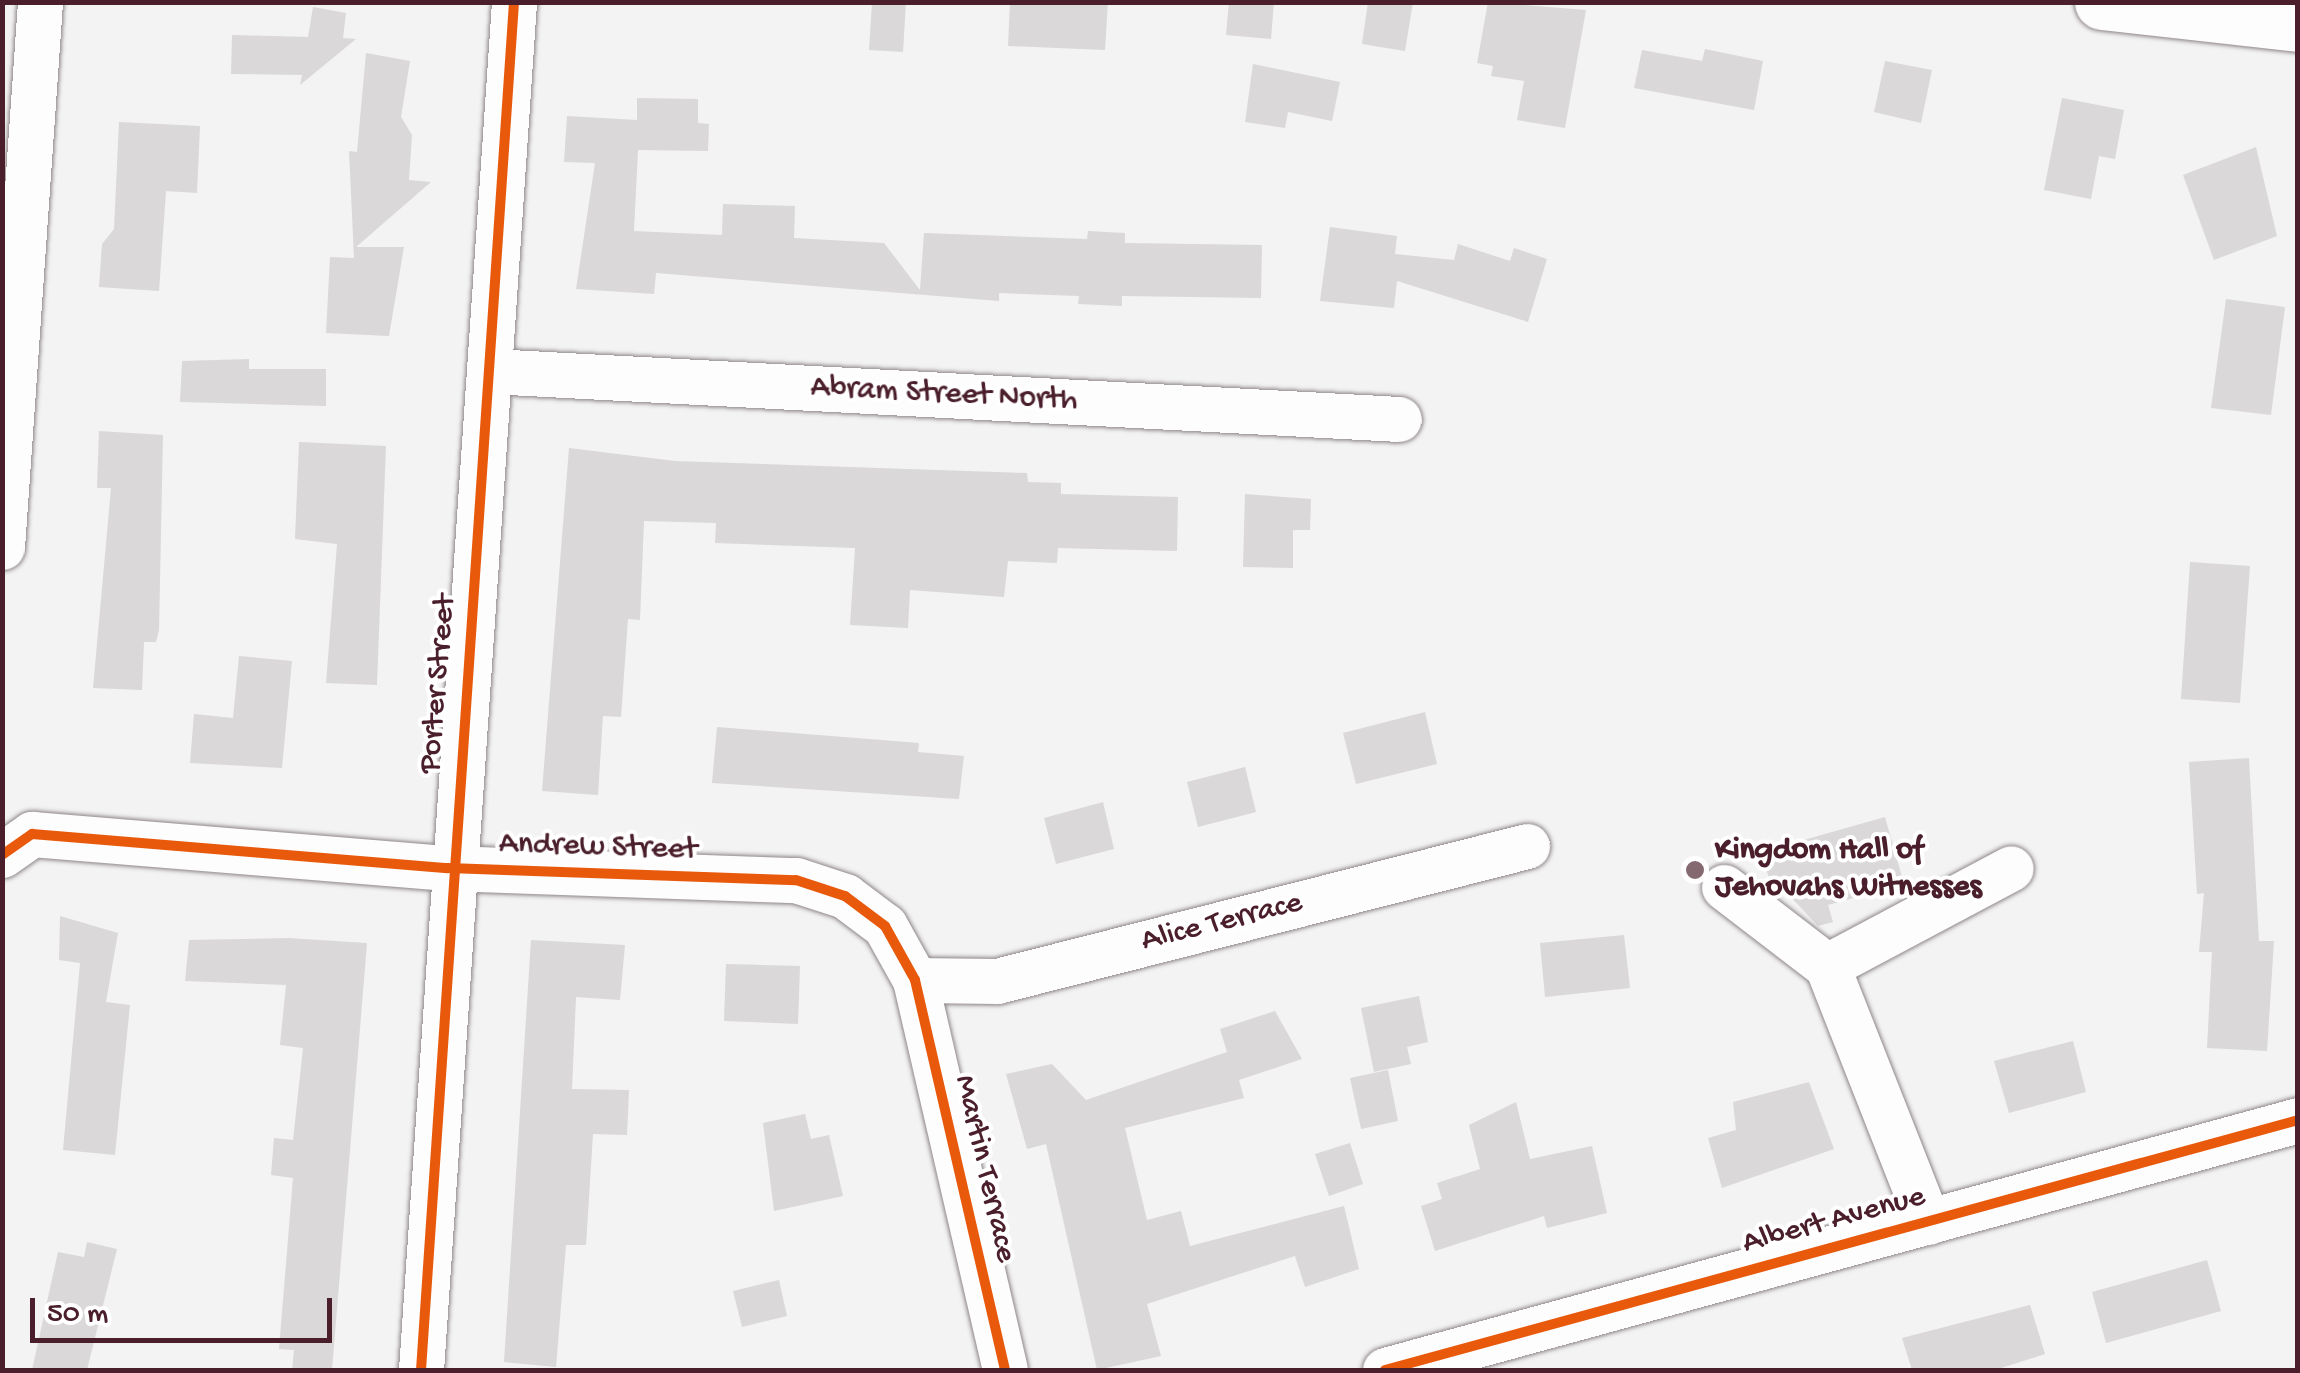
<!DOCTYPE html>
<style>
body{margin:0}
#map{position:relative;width:2300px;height:1373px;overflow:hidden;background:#f3f3f3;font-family:"Gochi Hand",sans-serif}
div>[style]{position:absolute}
.building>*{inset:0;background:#dad8d9}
.roads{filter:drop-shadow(0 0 2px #8e8688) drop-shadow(0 0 2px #8e8688)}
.minor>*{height:45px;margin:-22.5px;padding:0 22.5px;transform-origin:22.5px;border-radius:22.5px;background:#fdfdfd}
.major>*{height:55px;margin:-27.5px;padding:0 27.5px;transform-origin:27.5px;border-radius:27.5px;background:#fdfdfd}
.cycleway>*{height:10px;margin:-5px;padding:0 5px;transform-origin:5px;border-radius:5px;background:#e8590c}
.dots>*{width:28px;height:28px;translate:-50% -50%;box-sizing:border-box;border:5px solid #fff;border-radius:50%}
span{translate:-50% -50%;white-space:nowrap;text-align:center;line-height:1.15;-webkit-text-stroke:8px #fff;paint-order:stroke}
.street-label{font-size:32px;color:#4a1f2b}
.poi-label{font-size:32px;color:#4a1f2b;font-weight:700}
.left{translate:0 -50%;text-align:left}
.frame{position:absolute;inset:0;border:5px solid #4a1f2b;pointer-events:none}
.scale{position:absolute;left:30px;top:1298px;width:302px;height:45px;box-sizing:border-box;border:5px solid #4a1f2b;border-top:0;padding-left:12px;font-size:30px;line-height:35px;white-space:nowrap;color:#4a1f2b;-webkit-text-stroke:8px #fff;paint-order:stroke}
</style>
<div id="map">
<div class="building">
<i style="clip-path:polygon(872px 2px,906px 2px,903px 52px,869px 50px)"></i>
<i style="clip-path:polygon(1010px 2px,1108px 2px,1105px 50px,1008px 46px)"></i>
<i style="clip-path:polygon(1229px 2px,1274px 2px,1271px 39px,1226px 35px)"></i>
<i style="clip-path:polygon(1368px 2px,1413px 2px,1405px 51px,1362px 44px)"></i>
<i style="clip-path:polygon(1488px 2px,1586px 10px,1565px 128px,1517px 120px,1524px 81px,1491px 76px,1493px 66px,1477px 63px)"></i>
<i style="clip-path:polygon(313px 7px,346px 13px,343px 38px,356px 39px,300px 85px,302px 75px,231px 74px,232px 35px,308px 37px)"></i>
<i style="clip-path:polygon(1705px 49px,1763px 61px,1754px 110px,1634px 88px,1642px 50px,1702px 61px)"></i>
<i style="clip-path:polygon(366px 53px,410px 61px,401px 117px,412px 135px,409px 180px,431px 182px,356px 247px,404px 247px,389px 336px,326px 333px,330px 257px,354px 258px,349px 151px,357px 152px)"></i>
<i style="clip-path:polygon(1885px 61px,1932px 70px,1921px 123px,1874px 112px)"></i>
<i style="clip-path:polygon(1253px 64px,1340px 82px,1332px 121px,1288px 112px,1285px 128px,1245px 122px)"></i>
<i style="clip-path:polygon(637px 98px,698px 99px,698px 123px,709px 124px,708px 151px,638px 150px,634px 231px,722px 235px,723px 204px,795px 206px,794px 238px,884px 243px,920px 290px,924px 233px,1087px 239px,1088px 231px,1125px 233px,1125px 243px,1262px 245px,1261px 298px,1122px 296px,1122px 306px,1078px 304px,1079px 296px,999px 293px,999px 301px,656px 273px,654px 294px,576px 289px,595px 163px,564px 162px,567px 116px,637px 120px)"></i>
<i style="clip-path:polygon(2062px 98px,2124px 110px,2115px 159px,2099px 156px,2091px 199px,2044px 190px)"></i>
<i style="clip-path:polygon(119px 122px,200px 126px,197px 193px,166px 191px,159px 291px,99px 287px,102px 244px,114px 229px)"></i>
<i style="clip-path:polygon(2256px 147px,2277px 236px,2214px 260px,2183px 175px)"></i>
<i style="clip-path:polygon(1330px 227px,1397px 236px,1395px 254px,1454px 260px,1458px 244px,1510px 261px,1514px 248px,1547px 259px,1528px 322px,1397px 281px,1394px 308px,1320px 301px)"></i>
<i style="clip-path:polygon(2226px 299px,2285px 307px,2271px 415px,2211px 408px)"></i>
<i style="clip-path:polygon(249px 359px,249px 369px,326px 369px,326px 406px,180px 402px,182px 361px)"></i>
<i style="clip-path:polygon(99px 431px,163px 435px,159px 630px,156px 642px,144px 642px,142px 690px,93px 688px,111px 488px,97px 488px)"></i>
<i style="clip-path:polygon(299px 442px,386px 446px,377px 685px,326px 683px,337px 544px,295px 539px)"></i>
<i style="clip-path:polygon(569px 448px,675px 461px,1027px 473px,1028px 482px,1061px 483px,1061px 494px,1178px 497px,1177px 551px,1058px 548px,1057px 563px,1008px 561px,1004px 597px,910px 590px,908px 628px,850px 625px,855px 548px,715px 543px,716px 523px,644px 521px,640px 620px,628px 619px,621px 717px,603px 716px,598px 795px,542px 791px)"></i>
<i style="clip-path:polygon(1245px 494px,1311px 499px,1310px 530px,1293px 530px,1293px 568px,1243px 567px)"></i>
<i style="clip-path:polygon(2190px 562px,2250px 566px,2240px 703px,2181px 699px)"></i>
<i style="clip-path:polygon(239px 656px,292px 661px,282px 768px,190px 763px,194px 714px,233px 718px)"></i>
<i style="clip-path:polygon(1425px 712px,1437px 764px,1356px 784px,1343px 733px)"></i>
<i style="clip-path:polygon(717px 727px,919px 743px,918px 752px,964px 756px,959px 799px,712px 783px)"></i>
<i style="clip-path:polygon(2249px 758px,2259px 941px,2274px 941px,2267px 1051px,2207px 1048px,2212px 952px,2199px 952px,2204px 893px,2197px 894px,2189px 762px)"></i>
<i style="clip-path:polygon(1245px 767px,1256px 812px,1198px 827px,1187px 782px)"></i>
<i style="clip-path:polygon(1103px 802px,1114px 849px,1056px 864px,1044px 818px)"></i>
<i style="clip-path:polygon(1885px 817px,1904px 884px,1828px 905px,1833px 922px,1818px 926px,1787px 893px,1773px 891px,1761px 852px)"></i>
<i style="clip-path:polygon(60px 916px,118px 933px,106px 1002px,130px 1005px,115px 1155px,63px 1150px,80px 963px,59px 960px)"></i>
<i style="clip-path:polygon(1624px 935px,1630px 988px,1545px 997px,1540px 943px)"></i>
<i style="clip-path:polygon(288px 938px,367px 943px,332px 1370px,292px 1370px,294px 1350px,279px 1349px,293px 1178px,271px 1175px,274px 1138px,293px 1140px,303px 1048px,280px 1045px,286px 985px,185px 981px,189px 940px)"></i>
<i style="clip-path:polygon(531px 940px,625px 945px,620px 1000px,576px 997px,572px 1089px,629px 1090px,627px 1135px,593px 1134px,586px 1245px,566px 1245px,556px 1367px,504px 1362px)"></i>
<i style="clip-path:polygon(726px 964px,800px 966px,798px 1024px,724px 1021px)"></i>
<i style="clip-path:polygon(1419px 996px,1428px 1042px,1407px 1047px,1411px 1064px,1374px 1072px,1361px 1008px)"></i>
<i style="clip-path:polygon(1275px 1011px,1302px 1059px,1239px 1080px,1244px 1098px,1125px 1128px,1147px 1220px,1181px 1211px,1190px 1246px,1344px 1206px,1359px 1269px,1305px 1287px,1295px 1256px,1147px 1304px,1161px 1356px,1097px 1370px,1046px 1144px,1027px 1149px,1006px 1074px,1052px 1064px,1086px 1100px,1227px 1052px,1220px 1029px)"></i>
<i style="clip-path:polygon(2073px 1041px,2086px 1092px,2009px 1113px,1994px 1061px)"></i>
<i style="clip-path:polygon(1388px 1070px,1398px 1121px,1361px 1129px,1350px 1078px)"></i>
<i style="clip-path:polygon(1809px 1082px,1834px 1149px,1722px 1188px,1708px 1138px,1736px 1130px,1733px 1102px)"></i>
<i style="clip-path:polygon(1516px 1102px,1530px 1159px,1592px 1146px,1607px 1213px,1547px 1228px,1544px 1216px,1435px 1251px,1421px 1206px,1442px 1199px,1437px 1183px,1480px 1169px,1469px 1125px)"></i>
<i style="clip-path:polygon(805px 1114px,811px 1139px,829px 1135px,843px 1196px,774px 1211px,763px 1123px)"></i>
<i style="clip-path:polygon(1350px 1143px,1363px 1184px,1329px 1196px,1315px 1154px)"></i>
<i style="clip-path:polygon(87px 1242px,117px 1249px,87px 1370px,32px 1370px,58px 1252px,84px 1257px)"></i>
<i style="clip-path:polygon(2207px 1260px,2221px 1311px,2106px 1343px,2092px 1292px)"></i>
<i style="clip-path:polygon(779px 1280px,787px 1316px,742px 1327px,733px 1291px)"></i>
<i style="clip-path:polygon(2030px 1305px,2045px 1354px,1995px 1370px,1912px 1370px,1902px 1338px)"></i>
</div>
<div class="roads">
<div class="minor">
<i style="left:490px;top:371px;width:910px;rotate:3.02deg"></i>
<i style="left:2px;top:547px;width:546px;rotate:-86.01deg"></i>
<i style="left:2px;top:855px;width:37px;rotate:-35deg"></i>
<i style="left:32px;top:834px;width:417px;rotate:4.7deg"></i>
<i style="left:448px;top:868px;width:348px;rotate:2deg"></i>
<i style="left:796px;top:880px;width:52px;rotate:18.1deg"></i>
<i style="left:845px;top:896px;width:50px;rotate:36.9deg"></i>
<i style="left:885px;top:926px;width:62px;rotate:60.9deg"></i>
<i style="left:915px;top:980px;width:400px;rotate:77deg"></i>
<i style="left:1724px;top:887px;width:130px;rotate:37.5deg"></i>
<i style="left:915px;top:980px;width:82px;rotate:0.7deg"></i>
<i style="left:997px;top:981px;width:547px;rotate:-14.29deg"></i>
<i style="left:1928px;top:1222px;width:275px;rotate:-111.5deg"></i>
<i style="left:1827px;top:966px;width:208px;rotate:-28deg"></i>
<i style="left:421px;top:1370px;width:1371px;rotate:-86.11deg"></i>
<i style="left:1385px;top:1370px;width:947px;rotate:-15.31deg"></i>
</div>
<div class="major">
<i style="left:2102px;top:2px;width:197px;rotate:6.4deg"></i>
</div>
</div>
<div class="cycleway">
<i style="left:2px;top:855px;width:37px;rotate:-35deg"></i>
<i style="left:32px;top:834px;width:417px;rotate:4.7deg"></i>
<i style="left:448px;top:868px;width:348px;rotate:2deg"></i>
<i style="left:796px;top:880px;width:52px;rotate:18.1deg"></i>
<i style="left:845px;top:896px;width:50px;rotate:36.9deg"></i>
<i style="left:885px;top:926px;width:62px;rotate:60.9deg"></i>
<i style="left:915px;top:980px;width:400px;rotate:77deg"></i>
<i style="left:421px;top:1370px;width:1371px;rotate:-86.11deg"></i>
<i style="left:1385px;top:1370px;width:947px;rotate:-15.31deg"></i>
</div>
<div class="dots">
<i style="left:1695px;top:870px;background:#856971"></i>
</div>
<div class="street-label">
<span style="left:944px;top:395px;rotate:3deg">Abram Street North</span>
<span style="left:439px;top:684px;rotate:-85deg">Porter Street</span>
<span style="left:598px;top:848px;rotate:2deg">Andrew Street</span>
<span style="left:1222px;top:923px;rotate:-14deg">Alice Terrace</span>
<span style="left:984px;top:1169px;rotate:77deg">Martin Terrace</span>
<span style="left:1834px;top:1221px;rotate:-15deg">Albert Avenue</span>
</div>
<div class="poi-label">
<span class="left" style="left:1715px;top:870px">Kingdom Hall of<br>Jehovahs Witnesses</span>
</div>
<div class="frame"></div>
<div class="scale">50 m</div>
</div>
